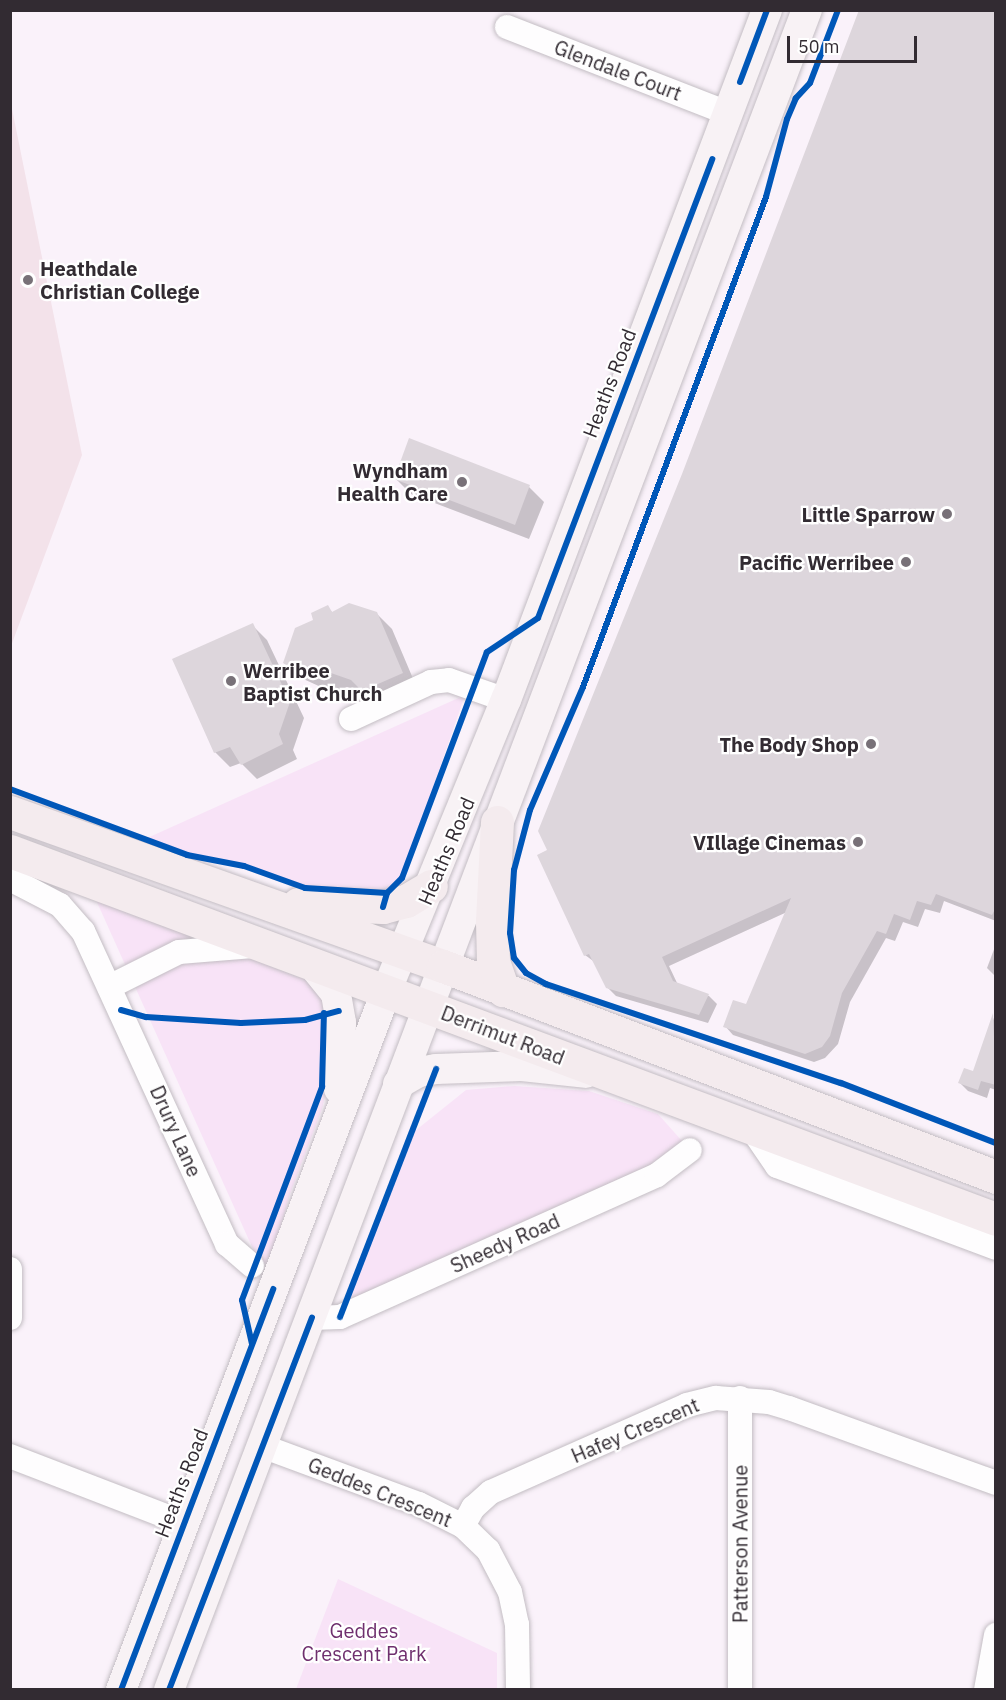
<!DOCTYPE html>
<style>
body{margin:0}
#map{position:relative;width:1006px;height:1700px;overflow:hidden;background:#faf2fa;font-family:"IBM Plex Sans",sans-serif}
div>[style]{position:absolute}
.education>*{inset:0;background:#f3e2ea}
.green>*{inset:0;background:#f8e3f7}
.shadow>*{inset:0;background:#0003}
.building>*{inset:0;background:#ddd6dc}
.roads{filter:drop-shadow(0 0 2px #c3bdc3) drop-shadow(0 0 2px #c3bdc3)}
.minor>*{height:24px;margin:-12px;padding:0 12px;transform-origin:12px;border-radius:12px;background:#fefdfe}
.major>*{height:30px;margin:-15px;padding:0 15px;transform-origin:15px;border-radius:15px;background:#f8f2f5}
.highway>*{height:33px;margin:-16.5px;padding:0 16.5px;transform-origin:16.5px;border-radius:16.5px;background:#f4ebee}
.cycleway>*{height:6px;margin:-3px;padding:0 3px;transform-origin:3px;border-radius:3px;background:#0057b8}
.dots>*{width:16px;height:16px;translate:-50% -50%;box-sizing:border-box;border:3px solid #fff;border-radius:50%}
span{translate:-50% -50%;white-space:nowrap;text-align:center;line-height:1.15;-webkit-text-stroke:4.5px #fff;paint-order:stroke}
.street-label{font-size:20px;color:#322b32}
.poi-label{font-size:20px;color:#322b32;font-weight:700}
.left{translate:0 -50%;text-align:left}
.right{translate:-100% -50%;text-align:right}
.park-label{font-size:20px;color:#6f2f6e}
.frame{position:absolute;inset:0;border:12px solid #322b32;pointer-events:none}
.scale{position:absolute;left:787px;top:36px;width:130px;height:27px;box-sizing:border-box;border:3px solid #322b32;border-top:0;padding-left:8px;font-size:18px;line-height:21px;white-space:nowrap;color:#322b32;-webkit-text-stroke:4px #fff;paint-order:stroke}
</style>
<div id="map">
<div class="education">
<i style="clip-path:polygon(11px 104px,82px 455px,11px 646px,10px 646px)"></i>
</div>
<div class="green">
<i style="clip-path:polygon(465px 695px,402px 878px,387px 893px,305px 888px,244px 866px,187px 855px,145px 839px)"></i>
<i style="clip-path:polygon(96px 900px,317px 984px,330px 1004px,330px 1074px,322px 1109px,290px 1194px,266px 1278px)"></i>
<i style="clip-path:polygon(514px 1086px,589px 1091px,658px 1114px,690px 1150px,340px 1317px,410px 1135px,466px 1090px)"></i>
<i style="clip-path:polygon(338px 1579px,497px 1653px,497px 1689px,296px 1689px)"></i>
</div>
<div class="shadow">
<i style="clip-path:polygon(996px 10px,996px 921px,944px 901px,940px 913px,925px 909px,918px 927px,903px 922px,895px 941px,886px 938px,850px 1002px,838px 1044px,825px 1058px,814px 1062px,733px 1035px,725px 1026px,747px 1006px,787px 912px,669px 966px,678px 985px,709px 996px,717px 1004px,708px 1023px,616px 996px,607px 987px,596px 963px,585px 955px,549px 851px)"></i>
<i style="clip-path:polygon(396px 479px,529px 487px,544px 502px,529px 539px,411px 494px)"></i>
<i style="clip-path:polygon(327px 607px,333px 613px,376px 613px,392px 629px,417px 688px,378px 705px,367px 695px,347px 687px,334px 693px,299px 677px,284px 663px)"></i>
<i style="clip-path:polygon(252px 625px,267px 640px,304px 718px,293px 750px,297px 759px,257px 779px,241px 763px,230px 767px,215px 752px)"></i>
<i style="clip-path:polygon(996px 944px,996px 977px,987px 968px)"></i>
<i style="clip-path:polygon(996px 1012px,996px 1090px,990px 1088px,987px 1098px,968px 1091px,960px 1083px,974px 1073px)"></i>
</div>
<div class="building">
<i style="clip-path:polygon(859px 10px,996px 10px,996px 907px,992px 915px,936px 894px,931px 905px,917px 901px,910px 920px,894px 914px,886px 934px,877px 931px,842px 993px,830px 1036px,822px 1047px,805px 1054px,723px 1027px,733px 1000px,746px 1004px,791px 898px,662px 957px,673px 981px,709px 994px,699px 1015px,606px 988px,589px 954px,584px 956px,537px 855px,547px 850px,538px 831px,682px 474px)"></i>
<i style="clip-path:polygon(409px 438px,530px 485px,515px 525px,394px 479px)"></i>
<i style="clip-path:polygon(349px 603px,377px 612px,403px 673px,362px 691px,351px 680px,331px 673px,318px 679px,283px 663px,295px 628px,313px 620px,311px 613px,328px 605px,332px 612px)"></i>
<i style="clip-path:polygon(253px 623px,290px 702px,279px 734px,283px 744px,241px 765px,230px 747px,214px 753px,172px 659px)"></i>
<i style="clip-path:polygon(993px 1013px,996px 1085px,981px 1081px,978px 1090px,958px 1083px,964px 1068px,973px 1071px)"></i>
</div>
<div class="roads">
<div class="minor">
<i style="left:507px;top:27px;width:237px;rotate:21.3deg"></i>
<i style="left:351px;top:719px;width:88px;rotate:-24.8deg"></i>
<i style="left:431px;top:682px;width:18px;rotate:-6deg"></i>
<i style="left:449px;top:680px;width:60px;rotate:19.3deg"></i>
<i style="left:10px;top:879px;width:56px;rotate:27.5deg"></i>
<i style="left:60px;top:905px;width:35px;rotate:49deg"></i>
<i style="left:83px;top:931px;width:345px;rotate:65.3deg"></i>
<i style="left:227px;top:1244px;width:33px;rotate:41deg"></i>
<i style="left:111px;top:986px;width:76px;rotate:-26.6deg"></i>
<i style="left:179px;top:952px;width:74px;rotate:-4.6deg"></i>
<i style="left:751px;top:1128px;width:46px;rotate:55.6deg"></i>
<i style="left:777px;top:1166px;width:234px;rotate:20.5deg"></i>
<i style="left:10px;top:1269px;width:49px;rotate:90deg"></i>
<i style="left:312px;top:1318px;width:28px;rotate:-2deg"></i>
<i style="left:340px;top:1317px;width:347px;rotate:-24.1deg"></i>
<i style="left:657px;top:1175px;width:41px;rotate:-37.1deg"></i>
<i style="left:262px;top:1446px;width:167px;rotate:20.3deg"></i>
<i style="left:419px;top:1504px;width:49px;rotate:26.6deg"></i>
<i style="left:463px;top:1526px;width:35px;rotate:44deg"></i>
<i style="left:488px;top:1550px;width:47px;rotate:62.4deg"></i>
<i style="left:510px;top:1592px;width:33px;rotate:78deg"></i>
<i style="left:517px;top:1624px;width:66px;rotate:89.1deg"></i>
<i style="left:10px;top:1456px;width:186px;rotate:21.1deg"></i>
<i style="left:463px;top:1526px;width:21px;rotate:-61deg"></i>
<i style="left:473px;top:1508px;width:24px;rotate:-42deg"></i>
<i style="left:491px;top:1492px;width:214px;rotate:-23.9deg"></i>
<i style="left:687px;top:1405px;width:30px;rotate:-14deg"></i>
<i style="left:716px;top:1398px;width:53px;rotate:4.3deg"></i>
<i style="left:769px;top:1402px;width:21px;rotate:17deg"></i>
<i style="left:789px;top:1408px;width:220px;rotate:19.9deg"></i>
<i style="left:740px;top:1690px;width:292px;rotate:-90deg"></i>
<i style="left:986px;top:1690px;width:56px;rotate:-79.7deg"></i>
</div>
<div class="major">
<i style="left:312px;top:964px;width:38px;rotate:51deg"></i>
<i style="left:336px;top:994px;width:29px;rotate:80deg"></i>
<i style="left:341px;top:1023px;width:66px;rotate:91.7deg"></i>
<i style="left:398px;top:1084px;width:24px;rotate:-30deg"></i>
<i style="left:419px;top:1072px;width:17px;rotate:-10deg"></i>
<i style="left:436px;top:1069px;width:86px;rotate:-2deg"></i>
<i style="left:522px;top:1066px;width:64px;rotate:6.2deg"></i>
<i style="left:121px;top:1690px;width:747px;rotate:-69.21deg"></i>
<i style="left:386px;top:992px;width:316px;rotate:-67.7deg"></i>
<i style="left:506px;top:700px;width:738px;rotate:-69.28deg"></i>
<i style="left:169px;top:1690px;width:1797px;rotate:-69.21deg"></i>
</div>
<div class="highway">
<i style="left:10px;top:812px;width:460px;rotate:19.6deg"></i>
<i style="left:443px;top:966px;width:592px;rotate:20.88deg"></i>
<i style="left:497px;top:822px;width:99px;rotate:92.9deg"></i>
<i style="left:492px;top:921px;width:40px;rotate:88.6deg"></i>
<i style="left:493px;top:961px;width:31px;rotate:71deg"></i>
<i style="left:10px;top:851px;width:1052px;rotate:20.47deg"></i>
<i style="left:298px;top:904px;width:85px;rotate:2deg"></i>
<i style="left:383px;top:907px;width:24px;rotate:-15deg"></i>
<i style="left:406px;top:901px;width:29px;rotate:-31deg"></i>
</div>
</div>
<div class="cycleway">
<i style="left:838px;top:10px;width:78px;rotate:111deg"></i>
<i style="left:810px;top:83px;width:21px;rotate:133deg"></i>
<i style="left:796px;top:98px;width:23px;rotate:113deg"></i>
<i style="left:787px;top:119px;width:81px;rotate:105.1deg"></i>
<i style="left:766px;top:197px;width:523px;rotate:110.48deg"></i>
<i style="left:583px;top:687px;width:134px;rotate:113.3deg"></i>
<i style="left:530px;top:810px;width:62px;rotate:104.9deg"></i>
<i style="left:514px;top:870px;width:63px;rotate:93.6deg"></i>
<i style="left:510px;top:933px;width:25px;rotate:81deg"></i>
<i style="left:514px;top:958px;width:19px;rotate:51deg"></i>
<i style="left:526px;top:973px;width:23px;rotate:29deg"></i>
<i style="left:546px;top:984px;width:311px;rotate:18.6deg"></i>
<i style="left:841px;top:1083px;width:166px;rotate:21.2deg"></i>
<i style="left:740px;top:82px;width:77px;rotate:-69.4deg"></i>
<i style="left:10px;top:789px;width:189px;rotate:20.4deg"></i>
<i style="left:187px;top:855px;width:58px;rotate:10.9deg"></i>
<i style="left:244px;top:866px;width:65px;rotate:19.8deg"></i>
<i style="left:305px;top:888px;width:82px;rotate:3.5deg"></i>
<i style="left:383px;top:907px;width:15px;rotate:-74deg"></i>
<i style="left:387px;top:893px;width:21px;rotate:-45deg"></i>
<i style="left:402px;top:878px;width:241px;rotate:-69.4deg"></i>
<i style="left:487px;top:652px;width:61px;rotate:-33.7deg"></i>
<i style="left:538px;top:618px;width:491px;rotate:-69.2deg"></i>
<i style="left:121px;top:1010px;width:26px;rotate:16deg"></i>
<i style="left:146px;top:1017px;width:95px;rotate:3.6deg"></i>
<i style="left:241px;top:1023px;width:64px;rotate:-2.7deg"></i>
<i style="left:305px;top:1020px;width:35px;rotate:-15deg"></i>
<i style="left:340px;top:1317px;width:266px;rotate:-68.8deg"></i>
<i style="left:252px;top:1344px;width:45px;rotate:-102.8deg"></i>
<i style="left:242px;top:1300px;width:228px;rotate:-69.4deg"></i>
<i style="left:322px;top:1087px;width:74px;rotate:-88.5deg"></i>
<i style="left:121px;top:1690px;width:429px;rotate:-69.2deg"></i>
<i style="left:169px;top:1690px;width:399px;rotate:-69deg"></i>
</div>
<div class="dots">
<i style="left:28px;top:280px;background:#787178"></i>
<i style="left:462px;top:482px;background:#787178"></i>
<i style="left:947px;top:514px;background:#787178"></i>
<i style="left:906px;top:562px;background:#787178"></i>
<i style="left:231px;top:681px;background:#787178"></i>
<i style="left:871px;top:744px;background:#787178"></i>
<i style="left:858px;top:842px;background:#787178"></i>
</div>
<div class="street-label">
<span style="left:618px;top:70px;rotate:21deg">Glendale Court</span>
<span style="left:609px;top:383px;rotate:-69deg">Heaths Road</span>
<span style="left:446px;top:851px;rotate:-67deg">Heaths Road</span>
<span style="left:503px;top:1035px;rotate:21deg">Derrimut Road</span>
<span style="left:176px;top:1131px;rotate:66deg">Drury Lane</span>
<span style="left:505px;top:1243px;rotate:-24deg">Sheedy Road</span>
<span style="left:635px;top:1430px;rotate:-23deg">Hafey Crescent</span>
<span style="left:181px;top:1483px;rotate:-69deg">Heaths Road</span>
<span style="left:380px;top:1492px;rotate:22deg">Geddes Crescent</span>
<span style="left:740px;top:1544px;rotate:-90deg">Patterson Avenue</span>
</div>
<div class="poi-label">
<span class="left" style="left:40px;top:280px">Heathdale<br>Christian College</span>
<span class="right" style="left:448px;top:482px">Wyndham<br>Health Care</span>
<span class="right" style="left:935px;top:514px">Little Sparrow</span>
<span class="right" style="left:894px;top:562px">Pacific Werribee</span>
<span class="left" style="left:243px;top:682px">Werribee<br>Baptist Church</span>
<span class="right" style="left:859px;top:744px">The Body Shop</span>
<span class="right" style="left:846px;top:842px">VIllage Cinemas</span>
</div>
<div class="park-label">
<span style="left:364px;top:1642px">Geddes<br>Crescent Park</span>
</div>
<div class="frame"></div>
<div class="scale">50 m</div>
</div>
